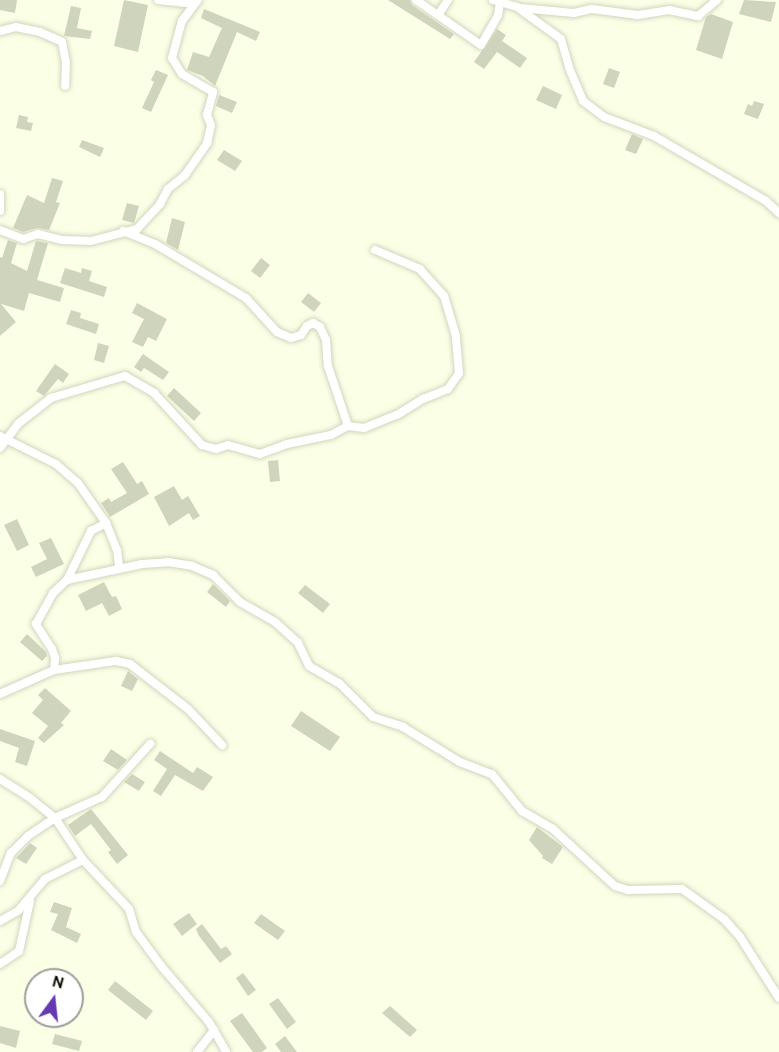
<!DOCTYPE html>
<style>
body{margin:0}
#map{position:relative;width:779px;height:1052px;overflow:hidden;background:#faffe6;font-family:Cabin,sans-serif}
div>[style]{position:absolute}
.building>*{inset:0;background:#cfd4bc}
.roads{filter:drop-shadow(0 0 2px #d1d6be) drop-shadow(0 0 2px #d1d6be)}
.street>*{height:8px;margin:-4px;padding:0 4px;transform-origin:4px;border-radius:4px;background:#fff}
span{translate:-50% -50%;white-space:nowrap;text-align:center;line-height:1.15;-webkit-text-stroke:6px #fff;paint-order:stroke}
.north{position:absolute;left:24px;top:968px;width:60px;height:60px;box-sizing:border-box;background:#fff;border:2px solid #9e9f9b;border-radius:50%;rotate:15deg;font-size:16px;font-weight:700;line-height:24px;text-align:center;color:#0d0e06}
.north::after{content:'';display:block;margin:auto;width:21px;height:27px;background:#6639b1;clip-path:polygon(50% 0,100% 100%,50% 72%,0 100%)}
</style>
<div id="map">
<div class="building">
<i style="clip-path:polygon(0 0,17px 0,15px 13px,0 10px)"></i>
<i style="clip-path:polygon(124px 0,148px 5px,138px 52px,114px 46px)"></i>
<i style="clip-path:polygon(388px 0,410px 0,412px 5px,454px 34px,450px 39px)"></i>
<i style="clip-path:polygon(744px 0,776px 2px,771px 22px,739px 14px)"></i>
<i style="clip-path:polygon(71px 6px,81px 8px,77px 28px,92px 31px,90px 39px,64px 36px)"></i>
<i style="clip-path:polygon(204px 9px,260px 32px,256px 41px,237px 32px,215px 86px,203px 76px,187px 70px,193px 52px,209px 57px,222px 28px,201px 18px)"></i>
<i style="clip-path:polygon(711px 14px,733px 22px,722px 59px,696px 50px,706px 17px)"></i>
<i style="clip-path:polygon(497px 29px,506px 35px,502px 41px,527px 58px,520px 68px,497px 52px,484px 69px,474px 62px)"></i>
<i style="clip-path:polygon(609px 68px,620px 72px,614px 88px,603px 84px)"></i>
<i style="clip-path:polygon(156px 70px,168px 75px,151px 112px,142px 108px,154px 82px,151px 80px)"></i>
<i style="clip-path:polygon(543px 86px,562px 95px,556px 109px,536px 100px)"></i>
<i style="clip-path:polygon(219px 95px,237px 102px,232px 113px,216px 106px)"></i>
<i style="clip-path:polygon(754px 101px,764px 104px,758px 119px,744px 114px,748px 104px,752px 106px)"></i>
<i style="clip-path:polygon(19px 115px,28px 117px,27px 122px,33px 123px,31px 131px,16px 128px)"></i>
<i style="clip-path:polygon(632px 134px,643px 139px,636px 154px,625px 150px)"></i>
<i style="clip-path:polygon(82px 140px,104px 148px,100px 157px,79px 147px)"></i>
<i style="clip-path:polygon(224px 150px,242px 161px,235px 171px,217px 160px)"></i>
<i style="clip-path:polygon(52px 178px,63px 181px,56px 202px,60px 203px,49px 230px,37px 228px,23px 232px,13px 228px,27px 195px,44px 203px)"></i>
<i style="clip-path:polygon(127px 203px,139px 206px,134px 223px,122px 220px)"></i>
<i style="clip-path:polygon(172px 218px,185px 222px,178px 250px,166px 243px)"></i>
<i style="clip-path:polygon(8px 240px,17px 243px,11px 263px,27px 271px,36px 241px,48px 243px,37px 280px,64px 288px,60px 302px,29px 293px,24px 311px,1px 304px,16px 322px,0 336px,0 257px,2px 258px)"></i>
<i style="clip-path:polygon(261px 258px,270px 265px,260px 278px,251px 271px)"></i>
<i style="clip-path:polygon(65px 268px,81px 273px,82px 268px,92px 271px,89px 281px,107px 287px,104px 297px,60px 283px)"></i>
<i style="clip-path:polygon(308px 293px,321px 303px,314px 312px,301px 302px)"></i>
<i style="clip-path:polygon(137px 303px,167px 319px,156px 341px,148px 337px,143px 347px,132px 342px,144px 319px,132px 313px)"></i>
<i style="clip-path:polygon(71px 310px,81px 313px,80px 318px,99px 324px,96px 334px,66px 324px)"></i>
<i style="clip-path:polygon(98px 343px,109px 346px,104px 363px,94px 360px)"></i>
<i style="clip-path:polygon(143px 354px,169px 372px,163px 380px,144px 368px,141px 372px,134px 367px)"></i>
<i style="clip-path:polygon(55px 364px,69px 374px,63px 383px,58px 379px,44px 396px,36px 391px)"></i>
<i style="clip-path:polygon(174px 388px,201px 413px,194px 421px,167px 396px)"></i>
<i style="clip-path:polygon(278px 460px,280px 481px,270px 482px,268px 461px)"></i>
<i style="clip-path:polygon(123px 462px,137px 484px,142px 481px,149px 494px,110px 517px,101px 503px,109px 498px,111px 502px,127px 493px,111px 469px)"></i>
<i style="clip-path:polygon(174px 486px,182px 500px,188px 496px,200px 516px,193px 520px,189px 513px,169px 526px,154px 497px)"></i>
<i style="clip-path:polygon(17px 519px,29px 545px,17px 551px,4px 525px)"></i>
<i style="clip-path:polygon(51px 538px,64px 564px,36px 577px,31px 567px,47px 559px,39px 543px)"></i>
<i style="clip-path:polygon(104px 582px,112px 597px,116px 596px,122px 609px,109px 616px,102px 603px,86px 611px,78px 595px)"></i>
<i style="clip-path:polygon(213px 584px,230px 601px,226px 607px,207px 592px)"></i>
<i style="clip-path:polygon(305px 585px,330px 604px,323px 613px,298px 593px)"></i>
<i style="clip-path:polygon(27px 634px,46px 652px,47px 656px,42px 661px,20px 642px)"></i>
<i style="clip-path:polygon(128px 671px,138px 679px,132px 691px,121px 686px)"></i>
<i style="clip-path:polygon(45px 688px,71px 711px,61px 723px,64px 725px,44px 743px,38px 738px,48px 726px,32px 713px,43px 700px,38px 695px)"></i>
<i style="clip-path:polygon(301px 711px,340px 737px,330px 751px,291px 726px)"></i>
<i style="clip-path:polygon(0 729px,35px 741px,27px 766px,15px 762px,19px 748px,0 741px)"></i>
<i style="clip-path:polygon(111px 749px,127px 760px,118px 770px,103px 761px)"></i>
<i style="clip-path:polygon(160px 751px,193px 773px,197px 767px,213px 777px,203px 791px,175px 775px,161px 796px,153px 791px,167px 769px,154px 760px)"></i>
<i style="clip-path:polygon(132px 774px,145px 782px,139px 791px,124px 782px)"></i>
<i style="clip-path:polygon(91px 809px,128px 855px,117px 864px,108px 852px,111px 850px,91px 824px,75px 836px,68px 825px)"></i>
<i style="clip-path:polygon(537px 827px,563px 847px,552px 864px,542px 858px,543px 856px,529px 840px)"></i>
<i style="clip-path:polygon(30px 843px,37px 848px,26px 864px,16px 858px)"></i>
<i style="clip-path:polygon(54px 902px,72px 908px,66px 927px,81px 934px,77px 943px,51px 930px,58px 914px,50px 912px)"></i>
<i style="clip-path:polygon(189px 913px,197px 924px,182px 936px,173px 924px)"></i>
<i style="clip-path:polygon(261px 914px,285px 931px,278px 940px,254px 923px)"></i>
<i style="clip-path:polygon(202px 924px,221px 949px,226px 946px,232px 954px,220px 963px,199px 936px,196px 929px)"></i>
<i style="clip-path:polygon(243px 973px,256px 990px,248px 996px,236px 978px)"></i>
<i style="clip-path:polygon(115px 981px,153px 1011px,146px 1020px,108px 990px)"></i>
<i style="clip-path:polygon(278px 998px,296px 1022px,287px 1029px,269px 1004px)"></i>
<i style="clip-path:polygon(390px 1006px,417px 1030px,410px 1037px,382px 1013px)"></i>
<i style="clip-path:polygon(242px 1013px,267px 1048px,262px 1052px,253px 1052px,230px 1021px)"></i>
<i style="clip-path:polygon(0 1026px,20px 1031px,16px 1048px,0 1043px)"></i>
<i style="clip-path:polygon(55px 1034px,82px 1041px,79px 1051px,52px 1044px)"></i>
<i style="clip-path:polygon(285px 1036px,297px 1052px,281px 1052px,275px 1044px)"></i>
</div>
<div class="roads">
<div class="street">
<i style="left:158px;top:0;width:28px;rotate:6deg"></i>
<i style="left:186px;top:3px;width:11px;rotate:-15deg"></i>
<i style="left:416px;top:0;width:79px;rotate:34.7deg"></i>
<i style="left:481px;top:45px;width:34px;rotate:-60deg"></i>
<i style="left:498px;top:15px;width:13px;rotate:-81deg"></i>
<i style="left:493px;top:0;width:25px;rotate:16deg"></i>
<i style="left:517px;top:7px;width:54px;rotate:36deg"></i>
<i style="left:561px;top:39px;width:32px;rotate:74deg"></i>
<i style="left:570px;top:70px;width:34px;rotate:67deg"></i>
<i style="left:583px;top:101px;width:26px;rotate:37deg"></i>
<i style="left:604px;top:117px;width:53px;rotate:20.8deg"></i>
<i style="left:654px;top:136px;width:129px;rotate:30.1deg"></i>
<i style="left:766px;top:201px;width:18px;rotate:43deg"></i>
<i style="left:520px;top:8px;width:54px;rotate:5.3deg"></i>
<i style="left:574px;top:13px;width:18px;rotate:-13deg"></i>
<i style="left:592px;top:9px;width:46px;rotate:7.4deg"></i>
<i style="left:638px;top:15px;width:31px;rotate:-9deg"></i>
<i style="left:669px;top:10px;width:30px;rotate:12deg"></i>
<i style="left:698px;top:16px;width:25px;rotate:-40deg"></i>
<i style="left:438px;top:15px;width:18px;rotate:-56deg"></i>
<i style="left:0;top:31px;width:16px;rotate:-14deg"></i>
<i style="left:16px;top:27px;width:25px;rotate:12deg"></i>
<i style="left:40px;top:32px;width:24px;rotate:24deg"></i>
<i style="left:62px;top:42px;width:20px;rotate:79deg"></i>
<i style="left:66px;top:62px;width:24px;rotate:92deg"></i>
<i style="left:0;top:194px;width:17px;rotate:90deg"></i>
<i style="left:0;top:230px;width:25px;rotate:21deg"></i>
<i style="left:23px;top:239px;width:16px;rotate:-18deg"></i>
<i style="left:38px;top:234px;width:25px;rotate:14deg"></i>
<i style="left:62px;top:240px;width:29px;rotate:2deg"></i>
<i style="left:91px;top:241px;width:48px;rotate:-14.6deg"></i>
<i style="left:137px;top:229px;width:34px;rotate:-47deg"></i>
<i style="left:160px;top:204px;width:17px;rotate:-62deg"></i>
<i style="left:168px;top:189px;width:22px;rotate:-39deg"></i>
<i style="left:185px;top:175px;width:39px;rotate:-55deg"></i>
<i style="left:207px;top:143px;width:18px;rotate:-77deg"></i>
<i style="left:211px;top:125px;width:11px;rotate:-112deg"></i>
<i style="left:207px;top:115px;width:24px;rotate:-75deg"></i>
<i style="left:213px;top:92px;width:36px;rotate:-150deg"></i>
<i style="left:182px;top:74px;width:19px;rotate:-122deg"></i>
<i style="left:172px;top:58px;width:38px;rotate:-75deg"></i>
<i style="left:182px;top:21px;width:26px;rotate:-53deg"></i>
<i style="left:123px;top:231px;width:35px;rotate:22deg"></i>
<i style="left:155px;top:244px;width:106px;rotate:30.7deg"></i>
<i style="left:246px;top:298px;width:46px;rotate:47.6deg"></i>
<i style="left:277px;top:332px;width:15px;rotate:23deg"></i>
<i style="left:291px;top:338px;width:10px;rotate:-17deg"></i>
<i style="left:301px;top:335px;width:11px;rotate:-56deg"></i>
<i style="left:307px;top:326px;width:7px;rotate:-27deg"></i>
<i style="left:313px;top:323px;width:8px;rotate:30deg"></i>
<i style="left:320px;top:327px;width:14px;rotate:65deg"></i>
<i style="left:326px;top:340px;width:26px;rotate:86deg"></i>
<i style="left:328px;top:366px;width:63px;rotate:71.6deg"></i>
<i style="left:0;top:436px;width:63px;rotate:26.6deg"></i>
<i style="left:56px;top:464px;width:29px;rotate:41deg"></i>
<i style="left:78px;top:483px;width:49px;rotate:55deg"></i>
<i style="left:106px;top:523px;width:29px;rotate:68deg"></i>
<i style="left:117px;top:550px;width:17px;rotate:83deg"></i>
<i style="left:0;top:448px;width:31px;rotate:-53deg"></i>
<i style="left:19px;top:423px;width:41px;rotate:-38deg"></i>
<i style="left:51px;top:398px;width:77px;rotate:-16.6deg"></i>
<i style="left:125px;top:376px;width:34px;rotate:30deg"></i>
<i style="left:154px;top:393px;width:71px;rotate:47.3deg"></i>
<i style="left:202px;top:445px;width:15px;rotate:16deg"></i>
<i style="left:216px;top:449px;width:13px;rotate:-18deg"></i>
<i style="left:228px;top:445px;width:33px;rotate:16deg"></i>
<i style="left:260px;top:454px;width:29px;rotate:-20deg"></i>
<i style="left:287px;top:444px;width:45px;rotate:-11.6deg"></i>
<i style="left:331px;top:435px;width:19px;rotate:-28deg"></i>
<i style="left:348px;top:426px;width:16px;rotate:7deg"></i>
<i style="left:364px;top:428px;width:35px;rotate:-22deg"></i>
<i style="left:397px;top:415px;width:31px;rotate:-32deg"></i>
<i style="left:423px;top:399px;width:27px;rotate:-22deg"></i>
<i style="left:448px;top:389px;width:19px;rotate:-55deg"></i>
<i style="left:459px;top:373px;width:37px;rotate:-95deg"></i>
<i style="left:456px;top:336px;width:42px;rotate:-106.7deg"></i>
<i style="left:444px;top:296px;width:36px;rotate:-132deg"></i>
<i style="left:420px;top:269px;width:49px;rotate:-157.1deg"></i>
<i style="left:67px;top:580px;width:55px;rotate:-63.9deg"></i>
<i style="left:91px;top:531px;width:17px;rotate:-28deg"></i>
<i style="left:54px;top:670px;width:63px;rotate:-8.3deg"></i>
<i style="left:116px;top:661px;width:14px;rotate:12deg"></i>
<i style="left:130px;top:664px;width:73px;rotate:37.8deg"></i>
<i style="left:188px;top:709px;width:50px;rotate:46.6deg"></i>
<i style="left:0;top:694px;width:59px;rotate:-24deg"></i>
<i style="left:54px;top:670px;width:12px;rotate:-85deg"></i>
<i style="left:55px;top:658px;width:9px;rotate:-108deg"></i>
<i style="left:52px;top:649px;width:30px;rotate:-123deg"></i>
<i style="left:36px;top:624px;width:35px;rotate:-61deg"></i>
<i style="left:53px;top:593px;width:19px;rotate:-43deg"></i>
<i style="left:67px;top:580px;width:77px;rotate:-12deg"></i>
<i style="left:142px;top:564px;width:26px;rotate:-4deg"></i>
<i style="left:168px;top:562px;width:24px;rotate:9deg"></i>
<i style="left:192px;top:566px;width:23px;rotate:23deg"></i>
<i style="left:213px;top:575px;width:38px;rotate:45deg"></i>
<i style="left:240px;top:602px;width:40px;rotate:29.7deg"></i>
<i style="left:275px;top:622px;width:31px;rotate:42deg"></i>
<i style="left:298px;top:643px;width:25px;rotate:64deg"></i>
<i style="left:309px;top:666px;width:34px;rotate:30deg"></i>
<i style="left:339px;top:683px;width:48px;rotate:45deg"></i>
<i style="left:373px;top:717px;width:32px;rotate:18deg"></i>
<i style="left:403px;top:727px;width:67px;rotate:31.6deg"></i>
<i style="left:460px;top:762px;width:34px;rotate:21deg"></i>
<i style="left:492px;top:774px;width:48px;rotate:51deg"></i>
<i style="left:522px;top:811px;width:36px;rotate:30deg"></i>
<i style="left:553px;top:829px;width:84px;rotate:42.6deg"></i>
<i style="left:615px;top:886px;width:14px;rotate:17deg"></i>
<i style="left:628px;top:890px;width:54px;rotate:-1.1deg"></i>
<i style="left:682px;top:889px;width:52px;rotate:35.5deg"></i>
<i style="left:724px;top:919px;width:24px;rotate:48deg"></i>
<i style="left:740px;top:937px;width:72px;rotate:57.4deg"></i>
<i style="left:0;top:779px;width:36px;rotate:32deg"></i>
<i style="left:30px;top:798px;width:32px;rotate:39deg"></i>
<i style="left:55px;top:818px;width:50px;rotate:56.3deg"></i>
<i style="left:83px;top:860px;width:67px;rotate:46.8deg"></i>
<i style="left:129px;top:909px;width:24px;rotate:73deg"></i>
<i style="left:136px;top:932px;width:44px;rotate:53.4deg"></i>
<i style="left:162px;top:967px;width:72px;rotate:49.5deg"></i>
<i style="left:209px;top:1022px;width:34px;rotate:60deg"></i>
<i style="left:0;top:881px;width:30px;rotate:-69deg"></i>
<i style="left:11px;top:853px;width:24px;rotate:-45deg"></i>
<i style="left:28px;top:836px;width:32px;rotate:-34deg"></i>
<i style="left:55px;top:818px;width:51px;rotate:-24.1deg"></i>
<i style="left:102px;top:797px;width:72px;rotate:-47.8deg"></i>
<i style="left:0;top:921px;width:21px;rotate:-29deg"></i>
<i style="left:18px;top:911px;width:42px;rotate:-49.8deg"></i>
<i style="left:45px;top:879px;width:42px;rotate:-26.6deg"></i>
<i style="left:0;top:964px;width:23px;rotate:-34deg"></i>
<i style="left:19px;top:951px;width:51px;rotate:-77.6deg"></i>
<i style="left:197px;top:1052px;width:28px;rotate:-52deg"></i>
</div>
</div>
<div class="north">N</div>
</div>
